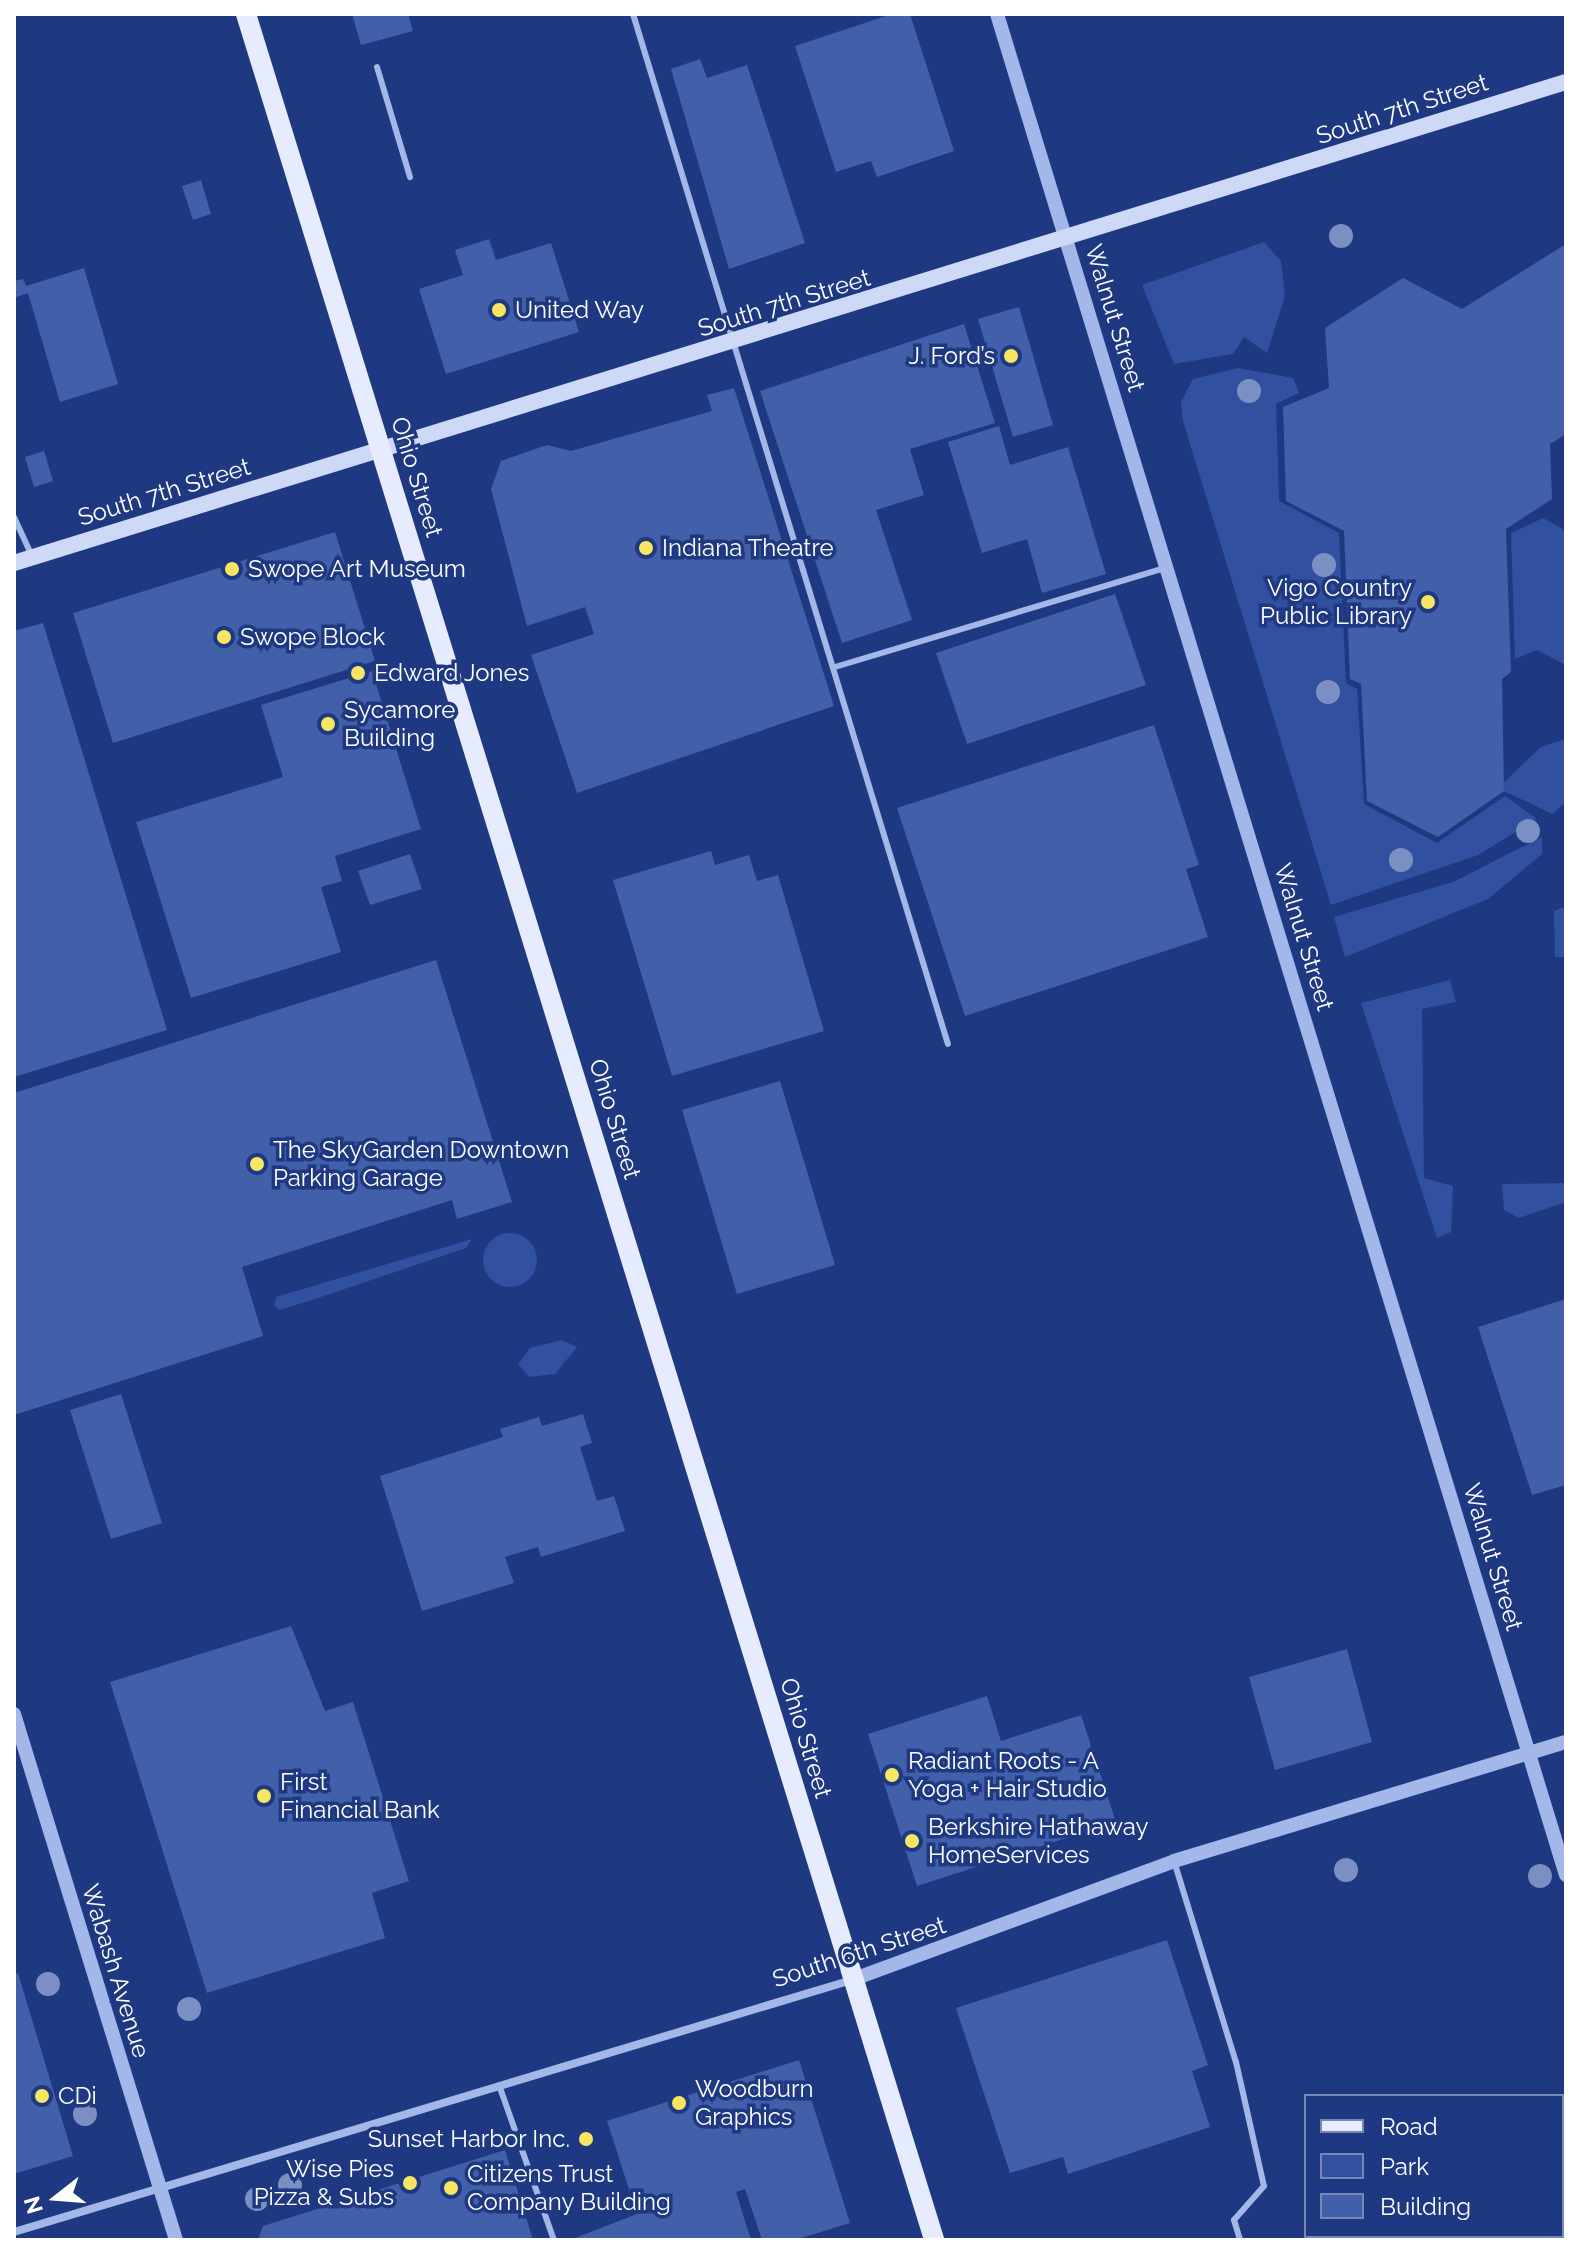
<!DOCTYPE html>
<meta charset="utf-8">
<style>
body{margin:0}
#map{position:relative;width:1580px;height:2254px;overflow:hidden;background:#1e3981;font-family:Raleway,sans-serif}
div>[style]{position:absolute}
.green>*{inset:0;background:#3250a0}
.round{border-radius:50%}
.building>*{inset:0;background:#425fa9}
.service>*{height:6px;margin:-3px;padding:0 3px;transform-origin:3px;border-radius:3px;background:#a3b7e9}
.minor>*{height:8px;margin:-4px;padding:0 4px;transform-origin:4px;border-radius:4px;background:#a3b7e9}
.tertiary>*{height:14px;margin:-7px;padding:0 7px;transform-origin:7px;border-radius:7px;background:#a3b7e9}
.secondary>*{height:16px;margin:-8px;padding:0 8px;transform-origin:8px;border-radius:8px;background:#ced9f7}
.primary>*{height:20px;margin:-10px;padding:0 10px;transform-origin:10px;border-radius:10px;background:#e6ecfe}
.trees>*{width:24px;height:24px;margin:-12px;border-radius:50%;background:#7c8fc2}
.dots>*{width:22px;height:22px;translate:-50% -50%;box-sizing:border-box;border:4px solid #1e3981;border-radius:50%}
span{translate:-50% -50%;white-space:nowrap;text-align:center;line-height:1.15;-webkit-text-stroke:7px #1e3981;paint-order:stroke}
.street-label{font-size:24px;color:#fff}
.poi-label{font-size:24px;color:#fff}
.left{translate:0 -50%;text-align:left}
.right{translate:-100% -50%;text-align:right}
.frame{position:absolute;inset:0;border:16px solid #fff;pointer-events:none}
.legend{position:absolute;left:1304px;top:2094px;width:260px;height:144px;box-sizing:border-box;background:#1e3981;border:2px solid #7888b3;margin:0;padding:10px 14px;list-style:none;font-size:24px;color:#fff}
.legend li{display:flex;align-items:center;gap:16px;height:40px}
.legend b{width:40px;border:2px solid #7888b3}
.north{position:absolute;left:16px;top:2158px;width:80px;height:80px;-webkit-text-stroke:6px #1e3981;paint-order:stroke;rotate:253deg;font-size:22px;font-weight:700;line-height:32px;text-align:center;color:#fff}
.north::after{content:'';display:block;margin:auto;width:28px;height:36px;background:#fff;clip-path:polygon(50% 0,100% 100%,50% 72%,0 100%)}
</style>
<div id="map">
<div class="green">
<i style="clip-path:polygon(1264px 242px,1281px 261px,1285px 296px,1267px 353px,1244px 337px,1233px 354px,1174px 364px,1142px 285px)"></i>
<i style="clip-path:polygon(1238px 368px,1293px 378px,1299px 393px,1276px 404px,1279px 501px,1339px 533px,1346px 683px,1357px 689px,1364px 804px,1437px 843px,1505px 796px,1537px 819px,1478px 855px,1331px 905px,1183px 421px,1181px 402px,1193px 379px)"></i>
<i style="clip-path:polygon(1543px 518px,1566px 531px,1566px 665px,1537px 650px,1515px 659px,1511px 533px)"></i>
<i style="clip-path:polygon(1566px 739px,1566px 802px,1552px 814px,1504px 791px,1503px 783px,1541px 747px)"></i>
<i style="clip-path:polygon(1542px 837px,1542px 854px,1488px 899px,1345px 957px,1334px 917px,1453px 882px)"></i>
<i style="clip-path:polygon(1566px 906px,1566px 957px,1555px 957px,1554px 911px)"></i>
<i style="clip-path:polygon(1450px 980px,1456px 1002px,1422px 1009px,1424px 1178px,1453px 1186px,1451px 1232px,1437px 1238px,1361px 1003px)"></i>
<i style="clip-path:polygon(1566px 1183px,1566px 1202px,1519px 1218px,1504px 1210px,1502px 1184px)"></i>
<i class="round" style="left:483px;top:1233px;width:54px;height:54px"></i>
<i style="clip-path:polygon(472px 1239px,466px 1248px,321px 1297px,280px 1310px,274px 1305px,276px 1297px)"></i>
<i style="clip-path:polygon(562px 1340px,577px 1347px,555px 1374px,529px 1377px,518px 1364px,530px 1348px)"></i>
</div>
<div class="building">
<i style="clip-path:polygon(352px 14px,408px 14px,413px 31px,361px 45px)"></i>
<i style="clip-path:polygon(892px 14px,910px 14px,954px 151px,877px 177px,871px 161px,836px 172px,795px 46px)"></i>
<i style="clip-path:polygon(700px 59px,707px 78px,747px 65px,805px 243px,729px 269px,671px 69px)"></i>
<i style="clip-path:polygon(201px 180px,211px 214px,193px 220px,182px 186px)"></i>
<i style="clip-path:polygon(489px 239px,496px 260px,551px 243px,579px 332px,446px 374px,419px 289px,463px 275px,455px 250px)"></i>
<i style="clip-path:polygon(1566px 244px,1566px 434px,1550px 444px,1552px 499px,1506px 529px,1511px 672px,1502px 679px,1504px 791px,1438px 837px,1367px 801px,1361px 684px,1350px 679px,1344px 531px,1286px 501px,1283px 407px,1329px 388px,1325px 328px,1403px 278px,1462px 309px)"></i>
<i style="clip-path:polygon(84px 268px,118px 384px,60px 402px,28px 293px,14px 298px,14px 281px,23px 279px,26px 286px)"></i>
<i style="clip-path:polygon(1019px 307px,1053px 425px,1013px 437px,978px 319px)"></i>
<i style="clip-path:polygon(964px 324px,995px 423px,910px 449px,924px 495px,876px 510px,912px 620px,842px 643px,760px 391px)"></i>
<i style="clip-path:polygon(734px 388px,834px 706px,577px 793px,531px 655px,594px 634px,585px 607px,527px 626px,491px 489px,501px 461px,547px 445px,571px 451px,712px 411px,707px 395px)"></i>
<i style="clip-path:polygon(999px 426px,1010px 465px,1068px 447px,1106px 574px,1042px 593px,1027px 539px,982px 553px,948px 442px)"></i>
<i style="clip-path:polygon(44px 451px,53px 481px,34px 487px,25px 457px)"></i>
<i style="clip-path:polygon(335px 532px,375px 661px,113px 743px,73px 613px)"></i>
<i style="clip-path:polygon(1115px 594px,1146px 685px,967px 744px,936px 653px)"></i>
<i style="clip-path:polygon(43px 623px,167px 1030px,14px 1077px,14px 631px)"></i>
<i style="clip-path:polygon(372px 671px,421px 829px,335px 856px,342px 881px,321px 887px,341px 952px,191px 998px,136px 822px,283px 777px,261px 705px)"></i>
<i style="clip-path:polygon(1154px 725px,1199px 865px,1186px 869px,1208px 937px,965px 1016px,897px 808px)"></i>
<i style="clip-path:polygon(711px 851px,715px 865px,749px 855px,757px 881px,778px 875px,824px 1031px,672px 1076px,613px 880px)"></i>
<i style="clip-path:polygon(410px 854px,422px 889px,370px 905px,358px 871px)"></i>
<i style="clip-path:polygon(436px 960px,512px 1202px,457px 1219px,452px 1200px,242px 1267px,263px 1336px,14px 1415px,14px 1093px)"></i>
<i style="clip-path:polygon(780px 1081px,835px 1265px,737px 1294px,682px 1110px)"></i>
<i style="clip-path:polygon(1566px 1299px,1566px 1485px,1532px 1495px,1478px 1327px)"></i>
<i style="clip-path:polygon(121px 1394px,162px 1523px,111px 1539px,70px 1410px)"></i>
<i style="clip-path:polygon(583px 1414px,592px 1443px,580px 1447px,597px 1501px,614px 1496px,625px 1531px,541px 1557px,538px 1547px,505px 1557px,514px 1583px,422px 1611px,380px 1476px,503px 1437px,500px 1429px,539px 1417px,542px 1426px)"></i>
<i style="clip-path:polygon(291px 1626px,325px 1711px,353px 1702px,409px 1881px,372px 1893px,385px 1938px,207px 1993px,110px 1682px)"></i>
<i style="clip-path:polygon(1347px 1649px,1372px 1742px,1275px 1770px,1249px 1677px)"></i>
<i style="clip-path:polygon(987px 1696px,1001px 1741px,1081px 1715px,1116px 1822px,917px 1886px,868px 1734px)"></i>
<i style="clip-path:polygon(1167px 1940px,1208px 2065px,1192px 2071px,1210px 2127px,1068px 2174px,1063px 2157px,1010px 2173px,956px 2008px)"></i>
<i style="clip-path:polygon(18px 1973px,73px 2156px,14px 2174px,14px 1974px)"></i>
<i style="clip-path:polygon(799px 2060px,850px 2223px,795px 2240px,762px 2240px,745px 2189px,736px 2192px,751px 2240px,570px 2240px,637px 2214px,607px 2121px)"></i>
<i style="clip-path:polygon(505px 2150px,533px 2240px,258px 2240px,263px 2226px)"></i>
</div>
<div class="service">
<i style="left:633px;top:14px;width:1077px;rotate:73deg"></i>
<i style="left:377px;top:67px;width:115px;rotate:73.3deg"></i>
<i style="left:14px;top:517px;width:41px;rotate:65.3deg"></i>
<i style="left:835px;top:667px;width:344px;rotate:-16.7deg"></i>
<i style="left:1174px;top:1861px;width:210px;rotate:72.9deg"></i>
<i style="left:1236px;top:2062px;width:127px;rotate:77.3deg"></i>
<i style="left:1264px;top:2186px;width:45px;rotate:131.4deg"></i>
<i style="left:1234px;top:2220px;width:21px;rotate:73deg"></i>
<i style="left:499px;top:2085px;width:164px;rotate:70.5deg"></i>
<i style="left:1562px;top:2204px;width:4px;rotate:-27deg"></i>
<i style="left:1447px;top:2240px;width:13px;rotate:-18deg"></i>
</div>
<div class="minor">
<i style="left:14px;top:2232px;width:875px;rotate:-16.74deg"></i>
</div>
<div class="tertiary">
<i style="left:997px;top:14px;width:1946px;rotate:73deg"></i>
<i style="left:14px;top:1714px;width:550px;rotate:72.88deg"></i>
<i style="left:854px;top:1979px;width:341px;rotate:-20.2deg"></i>
<i style="left:1174px;top:1861px;width:410px;rotate:-16.9deg"></i>
</div>
<div class="secondary">
<i style="left:14px;top:563px;width:1625px;rotate:-17.22deg"></i>
</div>
<div class="primary">
<i style="left:246px;top:14px;width:2330px;rotate:72.82deg"></i>
</div>
<div class="trees">
<i style="left:1341px;top:236px"></i>
<i style="left:1249px;top:391px"></i>
<i style="left:1324px;top:565px"></i>
<i style="left:1328px;top:692px"></i>
<i style="left:1528px;top:831px"></i>
<i style="left:1401px;top:860px"></i>
<i style="left:1346px;top:1870px"></i>
<i style="left:1540px;top:1876px"></i>
<i style="left:48px;top:1984px"></i>
<i style="left:189px;top:2009px"></i>
<i style="left:85px;top:2114px"></i>
<i style="left:290px;top:2185px"></i>
<i style="left:257px;top:2199px"></i>
</div>
<div class="dots">
<i style="left:499px;top:310px;background:#f8e662"></i>
<i style="left:1011px;top:356px;background:#f8e662"></i>
<i style="left:646px;top:548px;background:#f8e662"></i>
<i style="left:232px;top:569px;background:#f8e662"></i>
<i style="left:1428px;top:602px;background:#f8e662"></i>
<i style="left:224px;top:637px;background:#f8e662"></i>
<i style="left:358px;top:673px;background:#f8e662"></i>
<i style="left:328px;top:724px;background:#f8e662"></i>
<i style="left:257px;top:1164px;background:#f8e662"></i>
<i style="left:892px;top:1775px;background:#f8e662"></i>
<i style="left:264px;top:1796px;background:#f8e662"></i>
<i style="left:912px;top:1841px;background:#f8e662"></i>
<i style="left:42px;top:2096px;background:#f8e662"></i>
<i style="left:679px;top:2103px;background:#f8e662"></i>
<i style="left:586px;top:2139px;background:#f8e662"></i>
<i style="left:410px;top:2183px;background:#f8e662"></i>
<i style="left:451px;top:2188px;background:#f8e662"></i>
</div>
<div class="street-label">
<span style="left:1402px;top:109px;rotate:-18deg">South 7th Street</span>
<span style="left:784px;top:303px;rotate:-17deg">South 7th Street</span>
<span style="left:1115px;top:318px;rotate:73deg">Walnut Street</span>
<span style="left:417px;top:477px;rotate:73deg">Ohio Street</span>
<span style="left:164px;top:492px;rotate:-17deg">South 7th Street</span>
<span style="left:1304px;top:937px;rotate:73deg">Walnut Street</span>
<span style="left:615px;top:1119px;rotate:73deg">Ohio Street</span>
<span style="left:1493px;top:1557px;rotate:73deg">Walnut Street</span>
<span style="left:806px;top:1738px;rotate:73deg">Ohio Street</span>
<span style="left:859px;top:1952px;rotate:-18deg">South 6th Street</span>
<span style="left:116px;top:1971px;rotate:73deg">Wabash Avenue</span>
</div>
<div class="poi-label">
<span class="left" style="left:515px;top:310px">United Way</span>
<span class="right" style="left:995px;top:356px">J. Ford’s</span>
<span class="left" style="left:662px;top:548px">Indiana Theatre</span>
<span class="left" style="left:248px;top:569px">Swope Art Museum</span>
<span class="right" style="left:1412px;top:602px">Vigo Country<br>Public Library</span>
<span class="left" style="left:240px;top:637px">Swope Block</span>
<span class="left" style="left:374px;top:673px">Edward Jones</span>
<span class="left" style="left:344px;top:724px">Sycamore<br>Building</span>
<span class="left" style="left:273px;top:1164px">The SkyGarden Downtown<br>Parking Garage</span>
<span class="left" style="left:908px;top:1775px">Radiant Roots - A<br>Yoga + Hair Studio</span>
<span class="left" style="left:280px;top:1796px">First<br>Financial Bank</span>
<span class="left" style="left:928px;top:1841px">Berkshire Hathaway<br>HomeServices</span>
<span class="left" style="left:695px;top:2103px">Woodburn<br>Graphics</span>
<span class="left" style="left:58px;top:2096px">CDi</span>
<span class="right" style="left:570px;top:2139px">Sunset Harbor Inc.</span>
<span class="right" style="left:394px;top:2183px">Wise Pies<br>Pizza &amp; Subs</span>
<span class="left" style="left:467px;top:2188px">Citizens Trust<br>Company Building</span>
</div>
<div class="frame"></div>
<ul class="legend">
<li><b style="height:10px;background:#e6ecfe"></b>Road</li>
<li><b style="height:22px;background:#3250a0"></b>Park</li>
<li><b style="height:22px;background:#425fa9"></b>Building</li>
</ul>
<div class="north">N</div>
</div>
